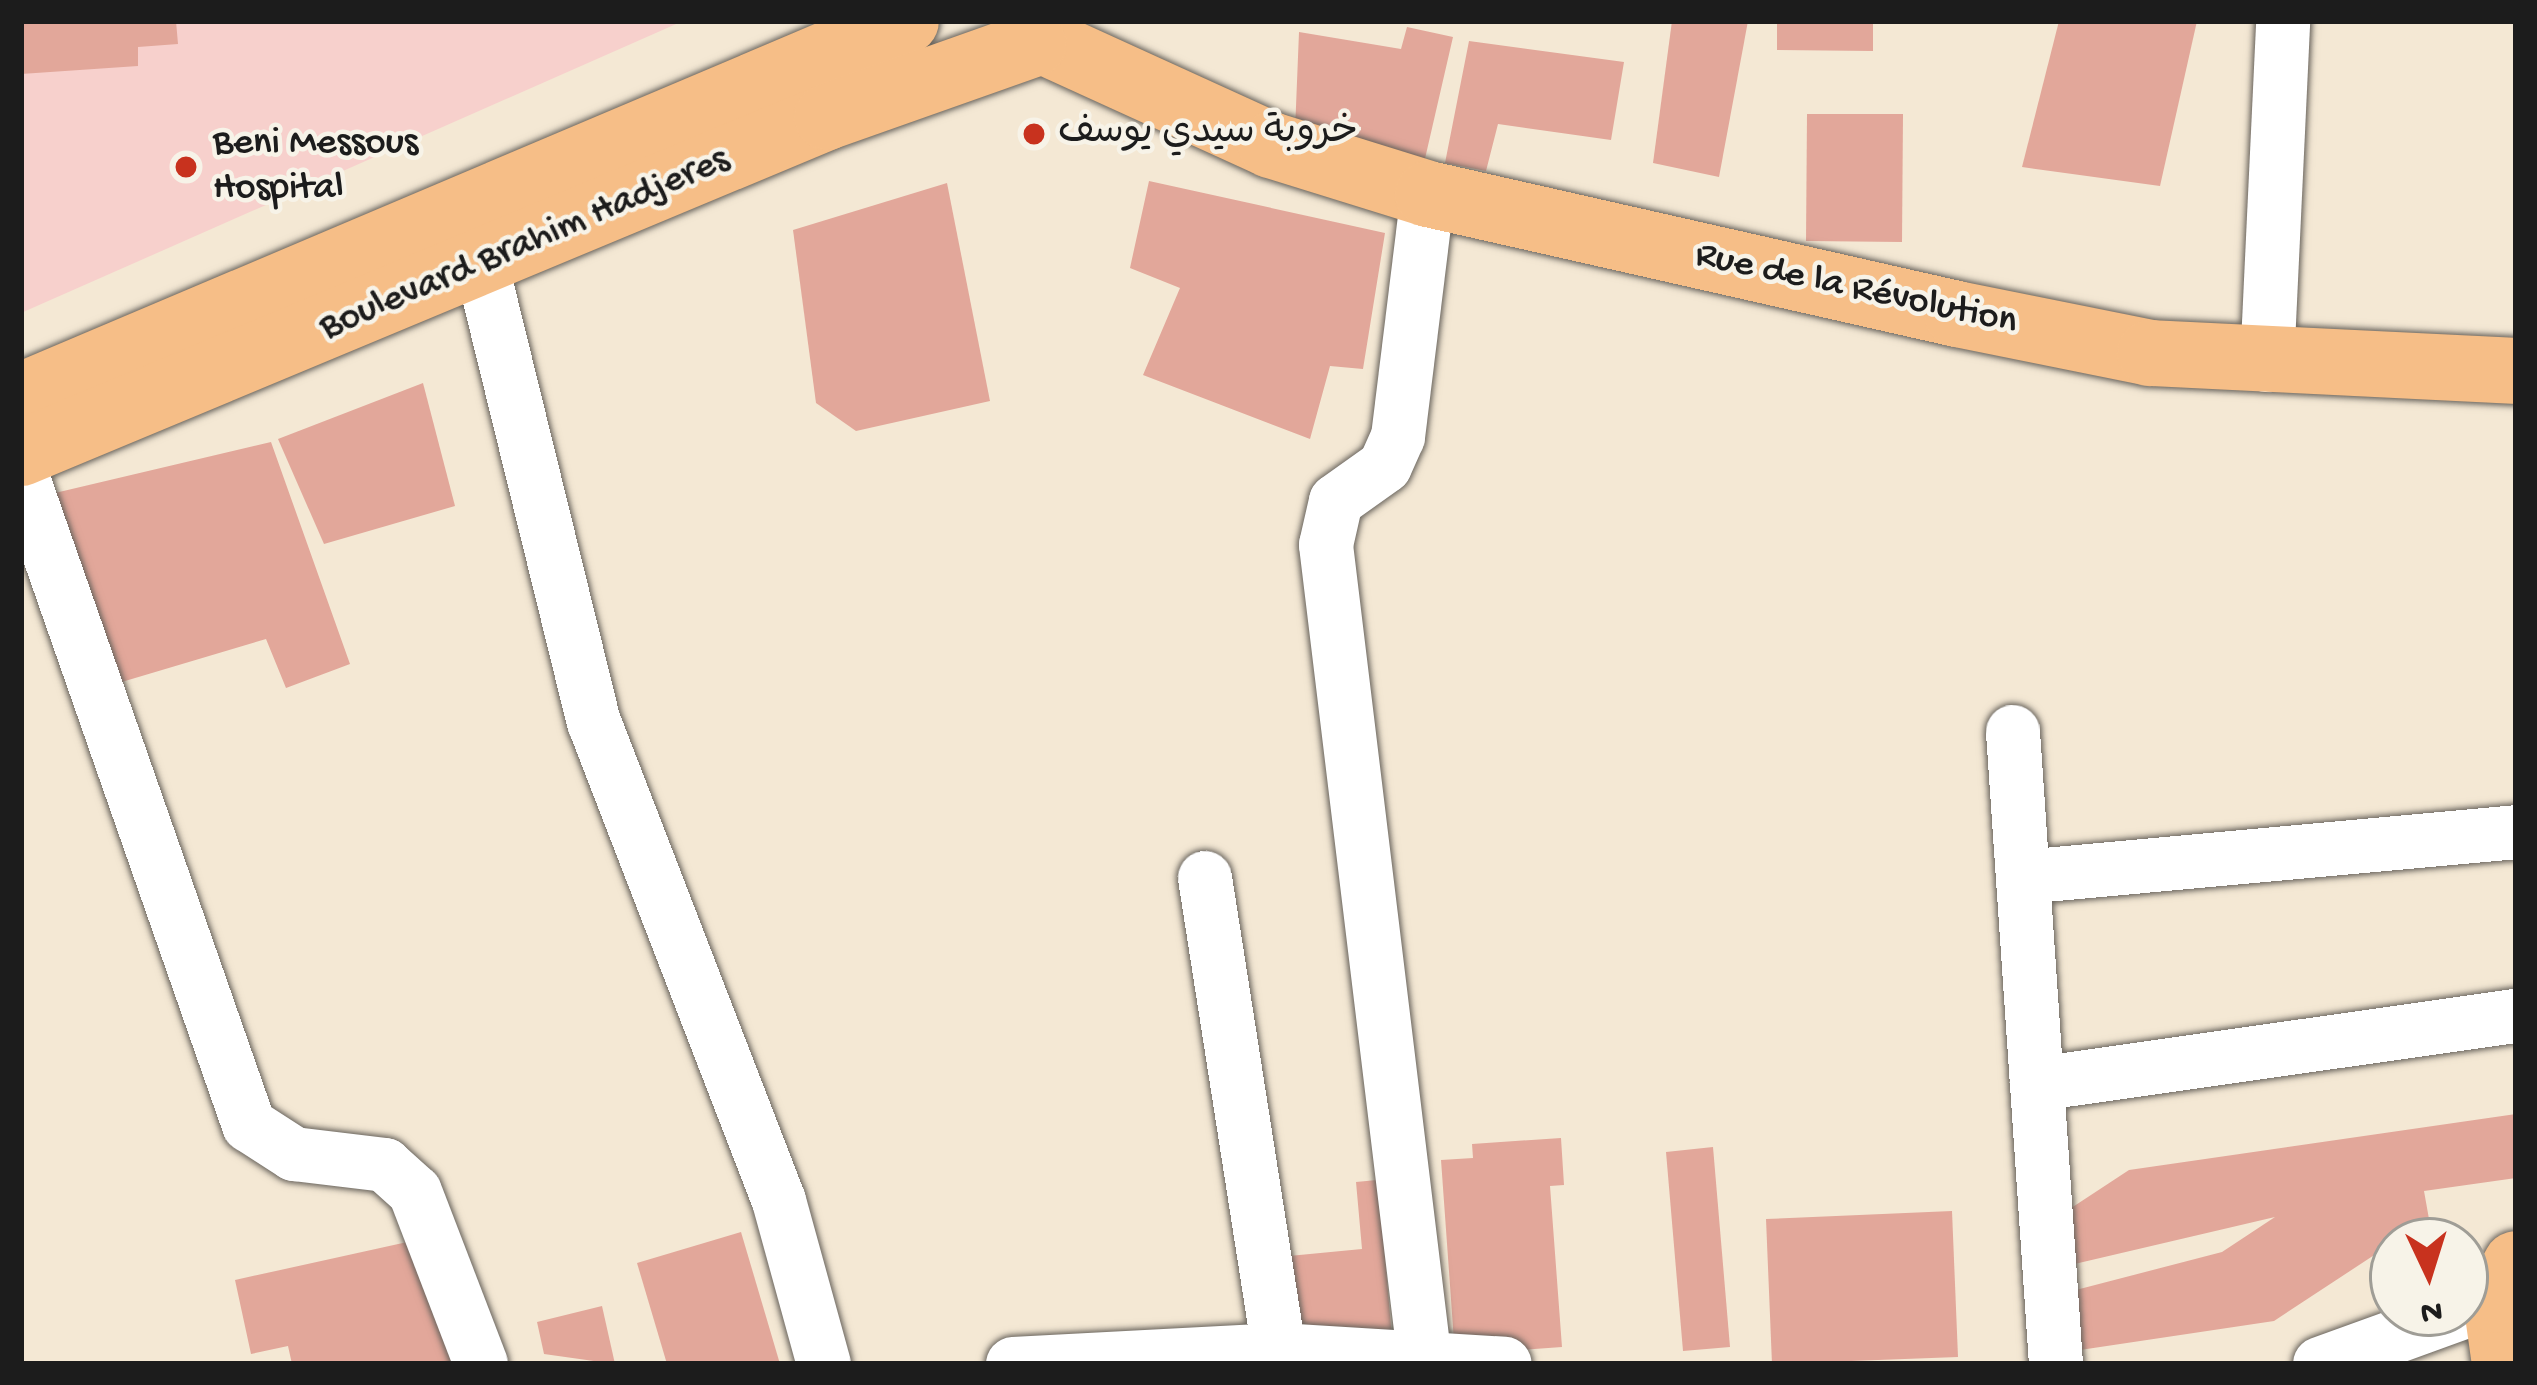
<!DOCTYPE html>
<meta charset="utf-8">
<style>
body{margin:0}
#map{position:relative;width:2537px;height:1385px;overflow:hidden;background:#f4e8d4;font-family:"Gochi Hand","Playpen Sans Arabic",sans-serif}
div>[style]{position:absolute}
.built>*{inset:0;background:#f7d0cc}
.building>*{inset:0;background:#e2a79a}
.roads{filter:drop-shadow(0 0 3px #68635c) drop-shadow(0 0 3px #68635c)}
.street>*{height:54px;margin:-27px;padding:0 27px;transform-origin:27px;border-radius:27px;background:#fff}
.primary>*{height:66px;margin:-33px;padding:0 33px;transform-origin:33px;border-radius:33px;background:#f6be87}
.dots>*{width:33px;height:33px;translate:-50% -50%;box-sizing:border-box;border:6px solid #f7f3e8;border-radius:50%}
span{translate:-50% -50%;white-space:nowrap;text-align:center;line-height:1.15;-webkit-text-stroke:9px #f7f3e8;paint-order:stroke}
.poi-label{font-size:39px;color:#1c1c1c}
.left{translate:0 -50%;text-align:left}
.street-label{font-size:39px;color:#1c1c1c}
.frame{position:absolute;inset:0;border:24px solid #1c1c1c;pointer-events:none}
.north{position:absolute;left:2369px;top:1217px;width:120px;height:120px;box-sizing:border-box;background:#f7f3e8;border:3px solid #9f9d96;border-radius:50%;rotate:176deg;font-size:33px;font-weight:700;line-height:48px;text-align:center;color:#1c1c1c}
.north::after{content:'';display:block;margin:auto;width:42px;height:54px;background:#c8321e;clip-path:polygon(50% 0,100% 100%,50% 72%,0 100%)}
</style>
<div id="map">
<div class="built">
<i style="clip-path:polygon(21px 21px,683px 21px,21px 313px)"></i>
</div>
<div class="building">
<i style="clip-path:polygon(21px 21px,176px 21px,178px 44px,138px 47px,138px 66px,21px 74px)"></i>
<i style="clip-path:polygon(1672px 21px,1748px 21px,1719px 177px,1653px 163px)"></i>
<i style="clip-path:polygon(1777px 21px,1873px 21px,1873px 51px,1777px 50px)"></i>
<i style="clip-path:polygon(2059px 21px,2197px 21px,2160px 186px,2022px 167px)"></i>
<i style="clip-path:polygon(1407px 27px,1453px 37px,1424px 163px,1295px 131px,1299px 32px,1401px 49px)"></i>
<i style="clip-path:polygon(1469px 41px,1624px 62px,1611px 140px,1498px 124px,1486px 171px,1445px 163px)"></i>
<i style="clip-path:polygon(1807px 114px,1903px 114px,1902px 242px,1806px 241px)"></i>
<i style="clip-path:polygon(1149px 181px,1385px 233px,1363px 369px,1330px 366px,1310px 439px,1143px 375px,1180px 288px,1130px 268px)"></i>
<i style="clip-path:polygon(947px 183px,990px 401px,856px 431px,816px 403px,793px 230px)"></i>
<i style="clip-path:polygon(423px 383px,455px 506px,324px 544px,278px 439px)"></i>
<i style="clip-path:polygon(271px 442px,350px 664px,286px 688px,266px 639px,115px 684px,38px 497px)"></i>
<i style="clip-path:polygon(2516px 1114px,2516px 1178px,2424px 1191px,2429px 1219px,2274px 1321px,2080px 1350px,2072px 1291px,2222px 1252px,2275px 1217px,2066px 1266px,2059px 1216px,2129px 1170px)"></i>
<i style="clip-path:polygon(1561px 1138px,1564px 1185px,1550px 1186px,1562px 1347px,1455px 1355px,1441px 1160px,1473px 1158px,1472px 1144px)"></i>
<i style="clip-path:polygon(1713px 1147px,1730px 1347px,1683px 1351px,1666px 1152px)"></i>
<i style="clip-path:polygon(1419px 1176px,1384px 1246px,1392px 1338px,1298px 1347px,1289px 1256px,1362px 1249px,1356px 1182px)"></i>
<i style="clip-path:polygon(1952px 1211px,1958px 1357px,1772px 1364px,1766px 1219px)"></i>
<i style="clip-path:polygon(741px 1232px,780px 1364px,667px 1364px,637px 1263px)"></i>
<i style="clip-path:polygon(430px 1237px,458px 1364px,292px 1364px,288px 1346px,251px 1354px,235px 1280px)"></i>
<i style="clip-path:polygon(602px 1306px,615px 1364px,544px 1354px,537px 1322px)"></i>
</div>
<div class="roads">
<div class="street">
<i style="left:482px;top:267px;width:469px;rotate:76.2deg"></i>
<i style="left:594px;top:722px;width:513px;rotate:68.88deg"></i>
<i style="left:779px;top:1201px;width:169px;rotate:74.6deg"></i>
<i style="left:2267px;top:365px;width:344px;rotate:-87.3deg"></i>
<i style="left:21px;top:473px;width:691px;rotate:70.73deg"></i>
<i style="left:249px;top:1125px;width:54px;rotate:32.8deg"></i>
<i style="left:294px;top:1154px;width:92px;rotate:6.9deg"></i>
<i style="left:385px;top:1165px;width:40px;rotate:42deg"></i>
<i style="left:415px;top:1192px;width:184px;rotate:69deg"></i>
<i style="left:2013px;top:732px;width:633px;rotate:86.11deg"></i>
<i style="left:2023px;top:877px;width:495px;rotate:-5.2deg"></i>
<i style="left:1205px;top:878px;width:478px;rotate:81.1deg"></i>
<i style="left:2037px;top:1084px;width:484px;rotate:-8.1deg"></i>
<i style="left:1425px;top:1362px;width:823px;rotate:-96.91deg"></i>
<i style="left:1326px;top:545px;width:45px;rotate:-77.2deg"></i>
<i style="left:1336px;top:501px;width:60px;rotate:-35.5deg"></i>
<i style="left:1385px;top:466px;width:32px;rotate:-66deg"></i>
<i style="left:1398px;top:437px;width:245px;rotate:-83deg"></i>
<i style="left:1013px;top:1364px;width:266px;rotate:-3deg"></i>
<i style="left:1279px;top:1350px;width:226px;rotate:3.5deg"></i>
<i style="left:2320px;top:1364px;width:150px;rotate:-19.9deg"></i>
</div>
<div class="primary">
<i style="left:1056px;top:47px;width:236px;rotate:24.5deg"></i>
<i style="left:1271px;top:145px;width:164px;rotate:17.3deg"></i>
<i style="left:1428px;top:194px;width:542px;rotate:12.78deg"></i>
<i style="left:1957px;top:314px;width:197px;rotate:11.4deg"></i>
<i style="left:2150px;top:353px;width:366px;rotate:2.8deg"></i>
<i style="left:21px;top:396px;width:961px;rotate:-22.96deg"></i>
<i style="left:21px;top:453px;width:873px;rotate:-22.63deg"></i>
<i style="left:827px;top:117px;width:219px;rotate:-19.5deg"></i>
<i style="left:2505px;top:1364px;width:65px;rotate:-98deg"></i>
<i style="left:2496px;top:1300px;width:41px;rotate:-60.9deg"></i>
</div>
</div>
<div class="dots">
<i style="left:1034px;top:134px;background:#c8321e"></i>
<i style="left:186px;top:167px;background:#c8321e"></i>
</div>
<div class="poi-label">
<span class="left" style="left:1058px;top:134px">خروبة سيدي يوسف</span>
<span class="left" style="left:213px;top:167px">Beni Messous<br>Hospital</span>
</div>
<div class="street-label">
<span style="left:525px;top:245px;rotate:-23deg">Boulevard Brahim Hadjeres</span>
<span style="left:1856px;top:290px;rotate:12deg">Rue de la Révolution</span>
</div>
<div class="frame"></div>
<div class="north">N</div>
</div>
